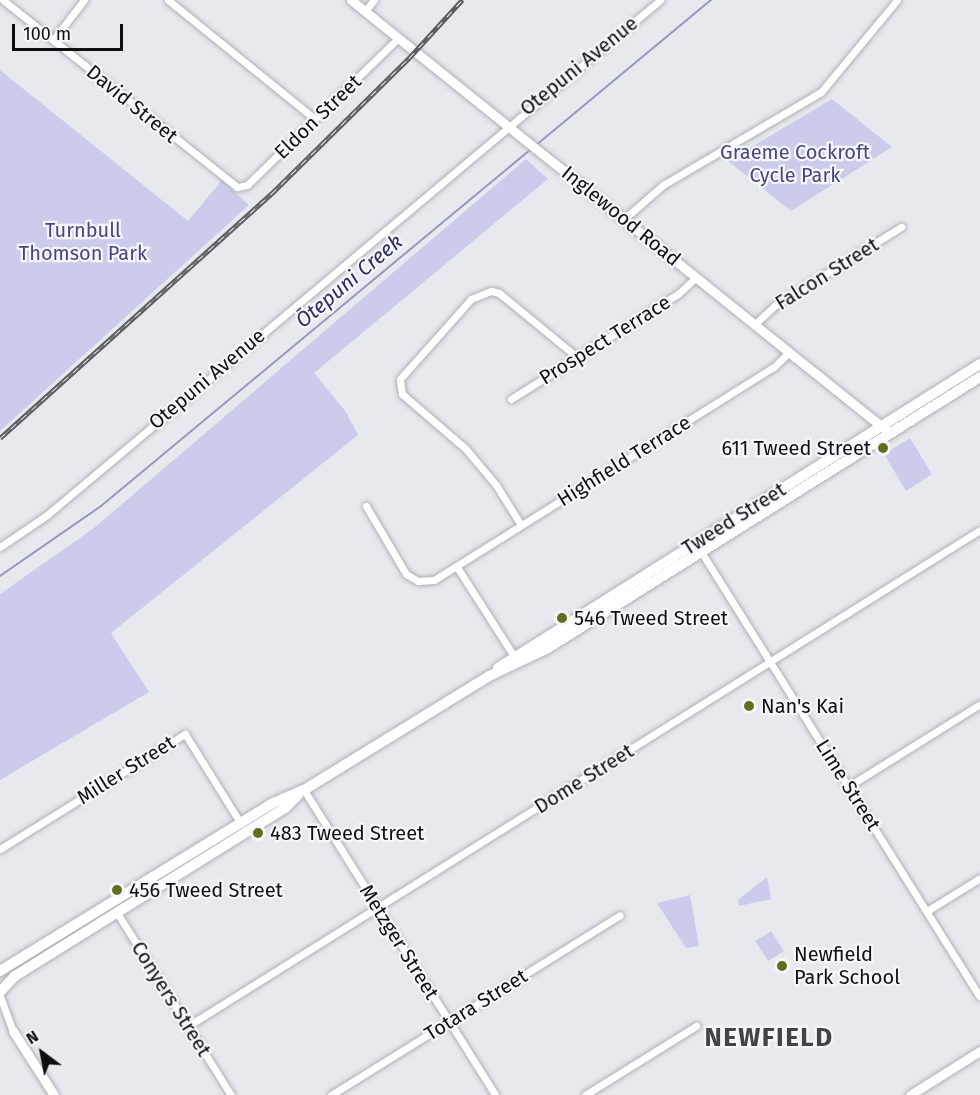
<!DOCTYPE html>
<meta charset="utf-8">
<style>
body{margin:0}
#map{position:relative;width:980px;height:1095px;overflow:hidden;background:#e8e9ef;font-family:"Fira Sans",sans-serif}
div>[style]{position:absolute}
.green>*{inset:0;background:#cbcceb}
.stream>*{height:2px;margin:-1px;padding:0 1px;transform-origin:1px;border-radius:1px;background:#9697bd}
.roads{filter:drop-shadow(0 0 2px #b0b0b6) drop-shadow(0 0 2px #b0b0b6)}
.minor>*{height:7px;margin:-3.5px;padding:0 3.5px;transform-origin:3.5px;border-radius:3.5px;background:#fff}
.tertiary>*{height:9px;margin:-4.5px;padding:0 4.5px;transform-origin:4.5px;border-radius:4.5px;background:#fff}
.secondary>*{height:10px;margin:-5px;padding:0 5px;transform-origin:5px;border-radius:5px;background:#fff}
.rail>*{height:4.5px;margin-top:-2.25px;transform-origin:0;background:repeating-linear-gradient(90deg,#f5f6fc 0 7px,#5d5d61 0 14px);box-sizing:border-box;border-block:2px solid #5d5d61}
.dots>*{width:16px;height:16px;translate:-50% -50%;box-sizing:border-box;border:3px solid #f5f6fc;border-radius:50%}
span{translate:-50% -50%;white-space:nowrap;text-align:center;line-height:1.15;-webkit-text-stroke:4.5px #f5f6fc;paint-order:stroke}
.street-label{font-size:20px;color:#0f0f11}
.park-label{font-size:20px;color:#49477c}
.poi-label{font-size:20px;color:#0f0f11}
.right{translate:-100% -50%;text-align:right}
.left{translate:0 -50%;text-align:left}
.water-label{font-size:21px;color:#2f2c5e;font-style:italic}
.district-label{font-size:26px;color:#424247;font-weight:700;letter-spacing:1.5px}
.north{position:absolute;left:12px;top:1023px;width:60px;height:60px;-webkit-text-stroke:4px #f5f6fc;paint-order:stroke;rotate:328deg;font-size:16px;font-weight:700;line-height:24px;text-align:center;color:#0f0f11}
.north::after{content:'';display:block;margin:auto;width:21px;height:27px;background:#0f0f11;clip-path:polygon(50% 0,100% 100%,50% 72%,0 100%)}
.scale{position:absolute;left:12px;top:24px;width:111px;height:27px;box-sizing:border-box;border:3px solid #0f0f11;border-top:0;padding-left:8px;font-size:18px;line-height:21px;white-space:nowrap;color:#0f0f11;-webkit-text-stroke:4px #f5f6fc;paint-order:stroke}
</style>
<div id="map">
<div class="green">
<i style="clip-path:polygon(0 70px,188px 221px,222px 180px,249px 205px,0 431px)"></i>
<i style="clip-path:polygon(832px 99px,892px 147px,791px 211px,728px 161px)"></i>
<i style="clip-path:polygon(526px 159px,548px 179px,314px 373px,346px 412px,358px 435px,111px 633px,149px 692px,0 780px,0 594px,94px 528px)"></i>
<i style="clip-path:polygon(910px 438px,932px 474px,906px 491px,884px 454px)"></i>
<i style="clip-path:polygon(767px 877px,771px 899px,739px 906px,738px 900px)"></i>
<i style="clip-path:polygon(690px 895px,699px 946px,686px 948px,657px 903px)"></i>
<i style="clip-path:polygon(771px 931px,784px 951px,768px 961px,755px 941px)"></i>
</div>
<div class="stream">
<i style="left:535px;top:146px;width:229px;rotate:-39.7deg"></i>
<i style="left:0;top:576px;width:123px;rotate:-34.7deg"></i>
<i style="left:101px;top:506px;width:559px;rotate:-39.7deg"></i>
</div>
<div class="roads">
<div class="minor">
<i style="left:3px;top:0;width:300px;rotate:38.6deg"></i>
<i style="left:237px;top:187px;width:10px;rotate:-11deg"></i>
<i style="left:247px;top:185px;width:211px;rotate:-44.2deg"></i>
<i style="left:168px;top:0;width:189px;rotate:39deg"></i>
<i style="left:365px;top:11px;width:14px;rotate:-51deg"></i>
<i style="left:53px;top:40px;width:51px;rotate:-52.2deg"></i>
<i style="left:624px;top:219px;width:52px;rotate:-41.1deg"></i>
<i style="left:663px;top:185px;width:183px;rotate:-30.5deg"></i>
<i style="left:821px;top:92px;width:119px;rotate:-50.4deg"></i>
<i style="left:755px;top:324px;width:26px;rotate:-43deg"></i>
<i style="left:774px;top:306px;width:150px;rotate:-31.9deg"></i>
<i style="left:511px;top:399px;width:197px;rotate:-32.2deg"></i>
<i style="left:678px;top:294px;width:25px;rotate:-43deg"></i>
<i style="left:366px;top:506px;width:79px;rotate:59.5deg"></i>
<i style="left:406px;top:574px;width:14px;rotate:30deg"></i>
<i style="left:418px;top:581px;width:16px;rotate:-4deg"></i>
<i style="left:434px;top:580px;width:401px;rotate:-32.1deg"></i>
<i style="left:774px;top:367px;width:21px;rotate:-45deg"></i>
<i style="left:521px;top:525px;width:47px;rotate:-122deg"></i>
<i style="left:496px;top:485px;width:47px;rotate:-129.8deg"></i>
<i style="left:466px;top:449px;width:84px;rotate:-139.3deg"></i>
<i style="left:402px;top:394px;width:15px;rotate:-98deg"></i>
<i style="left:400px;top:379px;width:107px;rotate:-48.4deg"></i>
<i style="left:471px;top:299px;width:22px;rotate:-22deg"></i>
<i style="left:491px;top:291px;width:8px;rotate:14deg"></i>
<i style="left:499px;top:293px;width:101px;rotate:39.4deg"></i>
<i style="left:0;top:547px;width:57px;rotate:-34.2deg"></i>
<i style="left:47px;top:515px;width:801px;rotate:-40.03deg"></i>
<i style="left:700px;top:550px;width:527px;rotate:57.94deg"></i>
<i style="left:457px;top:567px;width:112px;rotate:57.4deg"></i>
<i style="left:849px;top:786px;width:155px;rotate:-32deg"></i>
<i style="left:304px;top:790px;width:360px;rotate:57.9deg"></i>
<i style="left:0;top:849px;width:218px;rotate:-31.9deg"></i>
<i style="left:185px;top:734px;width:106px;rotate:58.1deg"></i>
<i style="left:116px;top:911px;width:217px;rotate:58deg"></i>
<i style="left:927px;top:911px;width:62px;rotate:-31.9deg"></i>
<i style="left:0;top:996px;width:37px;rotate:70deg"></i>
<i style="left:188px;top:1026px;width:934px;rotate:-32.06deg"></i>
<i style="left:331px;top:1095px;width:340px;rotate:-31.9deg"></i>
<i style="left:585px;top:1095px;width:131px;rotate:-31.9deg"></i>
</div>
<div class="tertiary">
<i style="left:351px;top:0;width:688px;rotate:38.8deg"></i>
<i style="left:13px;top:1031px;width:76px;rotate:57.4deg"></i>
<i style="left:910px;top:1095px;width:83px;rotate:-32.2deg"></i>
</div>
<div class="secondary">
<i style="left:498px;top:668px;width:570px;rotate:-32.24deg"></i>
<i style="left:0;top:971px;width:321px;rotate:-31.6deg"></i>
<i style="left:273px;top:803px;width:34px;rotate:-23deg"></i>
<i style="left:304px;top:790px;width:217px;rotate:-31.6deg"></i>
<i style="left:489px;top:676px;width:65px;rotate:-25.4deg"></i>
<i style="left:548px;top:648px;width:510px;rotate:-32.1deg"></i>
<i style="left:0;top:992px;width:22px;rotate:-47deg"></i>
<i style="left:15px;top:976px;width:319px;rotate:-31.9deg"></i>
<i style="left:286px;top:807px;width:18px;rotate:-45deg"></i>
</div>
</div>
<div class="rail">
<i style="left:0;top:438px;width:365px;rotate:-42deg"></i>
<i style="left:271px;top:194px;width:194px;rotate:-44.6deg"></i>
<i style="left:409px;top:58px;width:79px;rotate:-47.6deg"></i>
</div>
<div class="dots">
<i style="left:883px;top:448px;background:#5f6f1c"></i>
<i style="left:562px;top:618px;background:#5f6f1c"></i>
<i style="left:749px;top:706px;background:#5f6f1c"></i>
<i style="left:258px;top:833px;background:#5f6f1c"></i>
<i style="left:117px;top:890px;background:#5f6f1c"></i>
<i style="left:782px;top:966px;background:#5f6f1c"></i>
</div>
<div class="street-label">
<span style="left:579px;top:66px;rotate:-39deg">Otepuni Avenue</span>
<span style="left:132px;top:104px;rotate:39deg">David Street</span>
<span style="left:318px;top:117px;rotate:-44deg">Eldon Street</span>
<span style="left:621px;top:216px;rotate:39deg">Inglewood Road</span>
<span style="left:827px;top:274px;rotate:-32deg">Falcon Street</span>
<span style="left:605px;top:340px;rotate:-32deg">Prospect Terrace</span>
<span style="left:207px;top:379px;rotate:-40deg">Otepuni Avenue</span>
<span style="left:624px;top:461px;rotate:-32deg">Highfield Terrace</span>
<span style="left:734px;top:519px;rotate:-32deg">Tweed Street</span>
<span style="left:126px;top:770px;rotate:-32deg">Miller Street</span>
<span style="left:584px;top:779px;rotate:-32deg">Dome Street</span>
<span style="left:848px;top:785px;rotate:58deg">Lime Street</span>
<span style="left:399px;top:942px;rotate:58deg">Metzger Street</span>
<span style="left:171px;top:999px;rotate:58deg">Conyers Street</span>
<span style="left:476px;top:1005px;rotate:-32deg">Totara Street</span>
</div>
<div class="park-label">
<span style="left:795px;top:164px">Graeme Cockroft<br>Cycle Park</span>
<span style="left:83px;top:242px">Turnbull<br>Thomson Park</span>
</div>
<div class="poi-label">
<span class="right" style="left:871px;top:448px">611 Tweed Street</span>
<span class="left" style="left:574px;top:618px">546 Tweed Street</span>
<span class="left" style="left:761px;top:706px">Nan's Kai</span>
<span class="left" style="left:270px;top:833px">483 Tweed Street</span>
<span class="left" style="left:129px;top:890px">456 Tweed Street</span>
<span class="left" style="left:794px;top:966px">Newfield<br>Park School</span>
</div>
<div class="water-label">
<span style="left:349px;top:281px;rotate:-40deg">Ōtepuni Creek</span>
</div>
<div class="district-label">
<span style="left:769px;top:1038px">NEWFIELD</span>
</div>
<div class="north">N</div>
<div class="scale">100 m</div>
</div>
